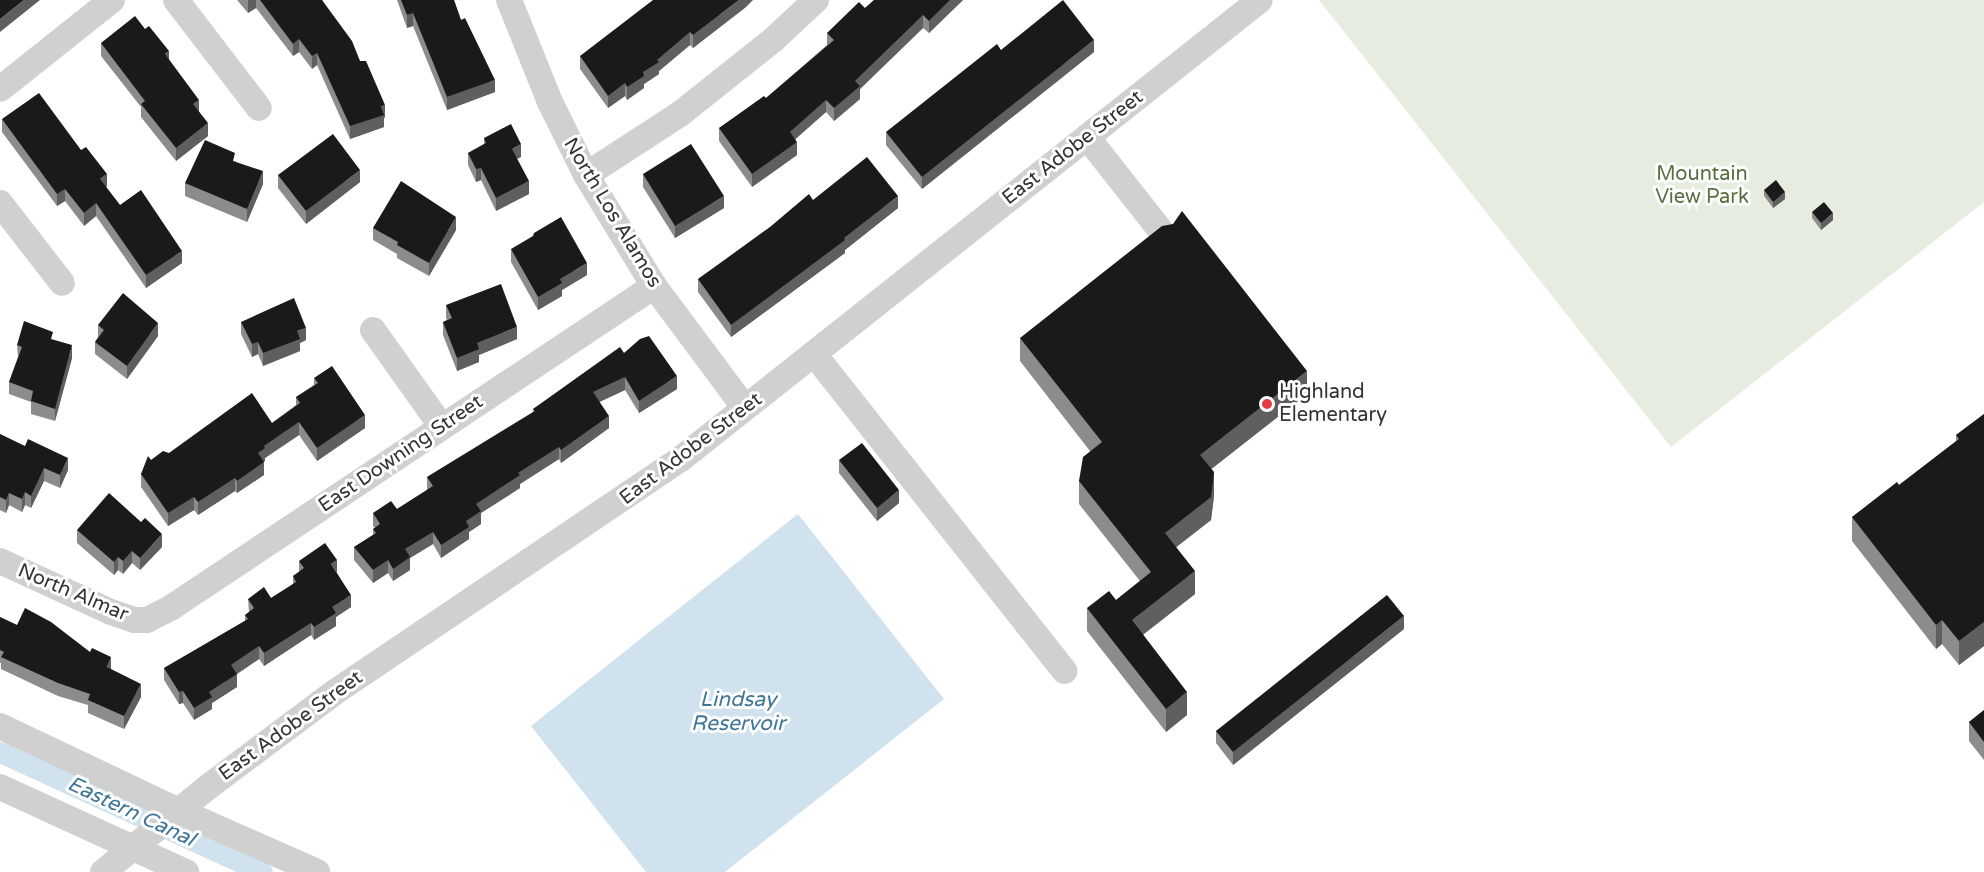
<!DOCTYPE html>
<style>
body{margin:0}
#map{position:relative;width:1984px;height:872px;overflow:hidden;background:#fff;font-family:"Varela Round",sans-serif}
div>[style]{position:absolute}
.green>*{inset:0;background:#e6ecdf}
.water>*{inset:0;background:#cfe2ee}
.canal>*{height:21px;margin:-10.5px;padding:0 10.5px;transform-origin:10.5px;border-radius:10.5px;background:#cfe2ee}
.minor>*{height:26px;margin:-13px;padding:0 13px;transform-origin:13px;border-radius:13px;background:#d0d0d0}
.wall>*{inset:0;background:#8c8c8c}
.shaded-wall>*{inset:0;background:#5f5f5f}
.building>*{inset:0;background:#1a1a1a}
.dots>*{width:16px;height:16px;translate:-50% -50%;box-sizing:border-box;border:3px solid #fff;border-radius:50%}
span{translate:-50% -50%;white-space:nowrap;text-align:center;line-height:1.15;-webkit-text-stroke:6px #fff;paint-order:stroke}
.street-label{font-size:20px;color:#333}
.park-label{font-size:20px;color:#56703f}
.poi-label{font-size:20px;color:#333}
.left{translate:0 -50%;text-align:left}
.water-label{font-size:21px;color:#3f7597;font-style:italic}
</style>
<div id="map">
<div class="green">
<i style="clip-path:polygon(1319px 0,1984px 0,1984px 202px,1671px 447px)"></i>
</div>
<div class="water">
<i style="clip-path:polygon(798px 514px,944px 699px,725px 872px,646px 872px,531px 726px)"></i>
</div>
<div class="canal">
<i style="left:0;top:752px;width:288px;rotate:24.6deg"></i>
</div>
<div class="minor">
<i style="left:176px;top:0;width:136px;rotate:52.5deg"></i>
<i style="left:509px;top:0;width:110px;rotate:68.1deg"></i>
<i style="left:550px;top:102px;width:81px;rotate:63.7deg"></i>
<i style="left:586px;top:175px;width:130px;rotate:58.5deg"></i>
<i style="left:654px;top:286px;width:152px;rotate:53.3deg"></i>
<i style="left:0;top:89px;width:143px;rotate:-38.5deg"></i>
<i style="left:1087px;top:137px;width:125px;rotate:51.8deg"></i>
<i style="left:586px;top:175px;width:112px;rotate:-33deg"></i>
<i style="left:680px;top:114px;width:119px;rotate:-38.5deg"></i>
<i style="left:773px;top:40px;width:59px;rotate:-42.9deg"></i>
<i style="left:0;top:203px;width:101px;rotate:52.2deg"></i>
<i style="left:373px;top:330px;width:119px;rotate:54.6deg"></i>
<i style="left:814px;top:354px;width:404px;rotate:51.7deg"></i>
<i style="left:0;top:561px;width:122px;rotate:24.7deg"></i>
<i style="left:111px;top:612px;width:24px;rotate:19deg"></i>
<i style="left:134px;top:620px;width:13px"></i>
<i style="left:147px;top:620px;width:28px;rotate:-27deg"></i>
<i style="left:172px;top:607px;width:579px;rotate:-33.66deg"></i>
<i style="left:0;top:726px;width:198px;rotate:25.4deg"></i>
<i style="left:179px;top:811px;width:151px;rotate:23.8deg"></i>
<i style="left:0;top:787px;width:205px;rotate:24.6deg"></i>
<i style="left:103px;top:872px;width:135px;rotate:-39deg"></i>
<i style="left:208px;top:787px;width:159px;rotate:-36.8deg"></i>
<i style="left:335px;top:692px;width:419px;rotate:-34deg"></i>
<i style="left:682px;top:458px;width:737px;rotate:-38.39deg"></i>
</div>
<div class="wall">
<i style="clip-path:polygon(237px 0,322px 0,360px 61px,385px 117px,384px 118px,384px 127px,350px 139px,317px 65px,312px 69px,299px 52px,293px 56px,256px 8px,248px 13px)"></i>
<i style="clip-path:polygon(397px 0,454px 0,461px 20px,495px 92px,447px 110px,413px 26px,407px 28px)"></i>
<i style="clip-path:polygon(874px 0,963px 0,929px 33px,923px 28px,860px 89px,860px 99px,834px 121px,826px 112px,795px 139px,797px 155px,752px 187px,719px 141px,719px 128px,766px 98px,827px 45px,827px 33px,865px 8px)"></i>
<i style="clip-path:polygon(746px 7px,693px 48px,690px 45px,659px 71px,659px 74px,644px 84px,644px 88px,627px 100px,625px 96px,608px 108px,580px 69px,580px 56px)"></i>
<i style="clip-path:polygon(101px 43px,169px 60px,199px 111px,208px 136px,176px 161px,141px 117px,141px 107px,101px 56px)"></i>
<i style="clip-path:polygon(1094px 52px,922px 189px,886px 145px,886px 132px)"></i>
<i style="clip-path:polygon(2px 119px,107px 186px,106px 187px,120px 205px,182px 263px,146px 288px,96px 216px,84px 226px,65px 201px,57px 206px,2px 132px)"></i>
<i style="clip-path:polygon(484px 138px,521px 157px,517px 159px,529px 194px,496px 211px,481px 180px,476px 182px,468px 165px,468px 153px,484px 144px)"></i>
<i style="clip-path:polygon(235px 161px,263px 184px,247px 222px,185px 196px,185px 183px)"></i>
<i style="clip-path:polygon(643px 174px,724px 208px,675px 238px,643px 187px)"></i>
<i style="clip-path:polygon(278px 175px,360px 182px,306px 224px,278px 188px)"></i>
<i style="clip-path:polygon(1764px 190px,1785px 199px,1773px 208px,1764px 196px)"></i>
<i style="clip-path:polygon(813px 200px,898px 208px,845px 250px,845px 253px,731px 337px,698px 292px,698px 279px)"></i>
<i style="clip-path:polygon(1812px 212px,1833px 220px,1821px 230px,1812px 218px)"></i>
<i style="clip-path:polygon(373px 228px,456px 230px,429px 276px,397px 258px,397px 254px,373px 240px)"></i>
<i style="clip-path:polygon(511px 249px,587px 275px,562px 290px,562px 296px,538px 310px,511px 262px)"></i>
<i style="clip-path:polygon(446px 305px,517px 339px,479px 355px,479px 362px,457px 371px,443px 335px,443px 322px,447px 320px,446px 318px)"></i>
<i style="clip-path:polygon(241px 322px,306px 340px,300px 343px,300px 351px,263px 366px,258px 354px,252px 357px,241px 334px)"></i>
<i style="clip-path:polygon(98px 325px,158px 336px,127px 379px,95px 354px,95px 342px,98px 337px)"></i>
<i style="clip-path:polygon(1020px 338px,1307px 394px,1211px 469px,1214px 496px,1211px 520px,1176px 547px,1195px 594px,1143px 635px,1187px 715px,1166px 732px,1087px 631px,1087px 608px,1116px 600px,1140px 581px,1079px 504px,1079px 481px,1090px 451px,1020px 361px)"></i>
<i style="clip-path:polygon(53px 340px,72px 358px,55px 421px,31px 414px,31px 402px,9px 394px,9px 382px,18px 357px,17px 345px)"></i>
<i style="clip-path:polygon(624px 353px,677px 389px,639px 413px,625px 390px,599px 402px,609px 428px,561px 463px,559px 459px,520px 484px,520px 488px,481px 513px,481px 524px,469px 532px,469px 539px,441px 558px,433px 544px,410px 558px,410px 570px,393px 581px,388px 573px,373px 583px,354px 560px,354px 547px,373px 535px,373px 529px,375px 528px,373px 526px,373px 513px,397px 509px,427px 490px,427px 477px,533px 412px,533px 409px)"></i>
<i style="clip-path:polygon(314px 378px,365px 428px,317px 461px,299px 435px,265px 458px,265px 461px,263px 462px,264px 475px,237px 493px,235px 491px,198px 515px,194px 510px,168px 526px,141px 487px,141px 474px,151px 460px,169px 453px,272px 423px,296px 405px,296px 397px,314px 385px)"></i>
<i style="clip-path:polygon(1984px 414px,1984px 646px,1959px 665px,1942px 644px,1936px 649px,1852px 541px,1852px 517px,1899px 485px,1956px 441px,1956px 435px)"></i>
<i style="clip-path:polygon(0 434px,68px 470px,60px 488px,44px 481px,31px 508px,25px 505px,22px 512px,9px 505px,6px 513px,0 510px)"></i>
<i style="clip-path:polygon(839px 460px,899px 503px,877px 521px,839px 473px)"></i>
<i style="clip-path:polygon(77px 530px,162px 547px,140px 570px,132px 563px,123px 574px,118px 570px,114px 575px,77px 543px)"></i>
<i style="clip-path:polygon(299px 561px,337px 573px,351px 607px,336px 617px,336px 626px,314px 640px,311px 635px,264px 666px,259px 659px,237px 674px,237px 687px,212px 703px,212px 709px,194px 720px,183px 703px,179px 704px,164px 680px,164px 668px,245px 621px,245px 615px,249px 612px,248px 599px,271px 598px,293px 585px,293px 576px,299px 572px)"></i>
<i style="clip-path:polygon(0 617px,111px 670px,141px 697px,124px 729px,88px 713px,88px 705px,58px 696px,1px 669px,1px 663px,0 663px)"></i>
<i style="clip-path:polygon(1404px 629px,1233px 765px,1216px 743px,1216px 731px)"></i>
<i style="clip-path:polygon(1984px 710px,1984px 760px,1969px 741px,1969px 722px)"></i>
</div>
<div class="shaded-wall">
<i style="clip-path:polygon(24px 0,40px 0,0 32px,0 19px)"></i>
<i style="clip-path:polygon(249px 0,256px 0,256px 8px,248px 13px,248px 1px)"></i>
<i style="clip-path:polygon(739px 0,753px 0,746px 7px,693px 48px,693px 35px)"></i>
<i style="clip-path:polygon(950px 0,963px 0,929px 33px,929px 21px)"></i>
<i style="clip-path:polygon(413px 13px,413px 26px,407px 28px,407px 15px)"></i>
<i style="clip-path:polygon(923px 15px,923px 28px,860px 89px,860px 99px,834px 121px,834px 108px,855px 81px)"></i>
<i style="clip-path:polygon(690px 32px,690px 45px,659px 71px,659px 74px,644px 84px,644px 88px,627px 100px,627px 87px,657px 60px)"></i>
<i style="clip-path:polygon(299px 39px,299px 52px,293px 56px,293px 44px)"></i>
<i style="clip-path:polygon(1094px 40px,1094px 52px,922px 189px,922px 177px)"></i>
<i style="clip-path:polygon(169px 51px,169px 63px,165px 54px)"></i>
<i style="clip-path:polygon(317px 53px,317px 65px,312px 69px,312px 56px)"></i>
<i style="clip-path:polygon(495px 80px,495px 92px,447px 110px,447px 97px)"></i>
<i style="clip-path:polygon(625px 83px,625px 96px,608px 108px,608px 96px)"></i>
<i style="clip-path:polygon(199px 100px,199px 112px,193px 104px)"></i>
<i style="clip-path:polygon(826px 100px,826px 112px,790px 144px,790px 132px)"></i>
<i style="clip-path:polygon(385px 105px,385px 117px,384px 118px,384px 127px,350px 139px,350px 126px)"></i>
<i style="clip-path:polygon(208px 123px,208px 136px,176px 161px,176px 148px)"></i>
<i style="clip-path:polygon(797px 142px,797px 155px,752px 187px,752px 174px)"></i>
<i style="clip-path:polygon(521px 144px,521px 157px,512px 161px,512px 149px)"></i>
<i style="clip-path:polygon(481px 168px,481px 180px,476px 182px,476px 169px)"></i>
<i style="clip-path:polygon(360px 170px,360px 182px,306px 224px,306px 211px)"></i>
<i style="clip-path:polygon(263px 171px,263px 184px,247px 222px,247px 209px)"></i>
<i style="clip-path:polygon(107px 174px,107px 186px,100px 192px,100px 179px)"></i>
<i style="clip-path:polygon(529px 181px,529px 194px,496px 211px,496px 198px)"></i>
<i style="clip-path:polygon(65px 189px,65px 201px,57px 206px,57px 194px)"></i>
<i style="clip-path:polygon(1785px 192px,1785px 199px,1773px 208px,1773px 202px)"></i>
<i style="clip-path:polygon(724px 196px,724px 208px,675px 238px,675px 226px)"></i>
<i style="clip-path:polygon(898px 196px,898px 208px,845px 250px,845px 253px,731px 337px,731px 325px)"></i>
<i style="clip-path:polygon(96px 203px,96px 216px,84px 226px,84px 213px)"></i>
<i style="clip-path:polygon(1833px 213px,1833px 220px,1821px 230px,1821px 223px)"></i>
<i style="clip-path:polygon(456px 217px,456px 230px,429px 276px,429px 263px)"></i>
<i style="clip-path:polygon(182px 251px,182px 263px,146px 288px,146px 275px)"></i>
<i style="clip-path:polygon(587px 263px,587px 275px,562px 290px,562px 296px,538px 310px,538px 297px,560px 279px)"></i>
<i style="clip-path:polygon(158px 323px,158px 336px,127px 379px,127px 366px)"></i>
<i style="clip-path:polygon(517px 327px,517px 339px,479px 355px,479px 362px,457px 371px,457px 358px,477px 343px)"></i>
<i style="clip-path:polygon(306px 328px,306px 340px,300px 343px,300px 351px,263px 366px,263px 353px,297px 331px)"></i>
<i style="clip-path:polygon(258px 342px,258px 354px,252px 357px,252px 344px)"></i>
<i style="clip-path:polygon(72px 345px,72px 358px,55px 421px,55px 409px)"></i>
<i style="clip-path:polygon(1307px 371px,1307px 394px,1200px 478px,1200px 455px)"></i>
<i style="clip-path:polygon(677px 376px,677px 389px,639px 413px,639px 401px)"></i>
<i style="clip-path:polygon(625px 377px,625px 390px,593px 405px,593px 392px)"></i>
<i style="clip-path:polygon(365px 415px,365px 428px,317px 461px,317px 448px)"></i>
<i style="clip-path:polygon(609px 416px,609px 428px,561px 463px,561px 450px)"></i>
<i style="clip-path:polygon(299px 422px,299px 435px,265px 458px,265px 461px,258px 466px,258px 453px,264px 446px)"></i>
<i style="clip-path:polygon(559px 447px,559px 459px,520px 484px,520px 488px,481px 513px,481px 524px,469px 532px,469px 539px,441px 558px,441px 545px,466px 521px,476px 504px,518px 473px)"></i>
<i style="clip-path:polygon(68px 458px,68px 470px,60px 488px,60px 475px)"></i>
<i style="clip-path:polygon(264px 462px,264px 475px,237px 493px,237px 481px)"></i>
<i style="clip-path:polygon(44px 468px,44px 481px,31px 508px,31px 496px)"></i>
<i style="clip-path:polygon(1214px 472px,1214px 496px,1211px 520px,1165px 556px,1165px 533px)"></i>
<i style="clip-path:polygon(235px 478px,235px 491px,198px 515px,198px 502px)"></i>
<i style="clip-path:polygon(899px 490px,899px 503px,877px 521px,877px 508px)"></i>
<i style="clip-path:polygon(25px 492px,25px 505px,22px 512px,22px 499px)"></i>
<i style="clip-path:polygon(9px 493px,9px 505px,6px 513px,6px 500px)"></i>
<i style="clip-path:polygon(194px 497px,194px 510px,168px 526px,168px 513px)"></i>
<i style="clip-path:polygon(433px 532px,433px 544px,410px 558px,410px 570px,393px 581px,393px 569px,405px 549px)"></i>
<i style="clip-path:polygon(162px 534px,162px 547px,140px 570px,140px 558px)"></i>
<i style="clip-path:polygon(132px 551px,132px 563px,123px 574px,123px 561px)"></i>
<i style="clip-path:polygon(118px 557px,118px 570px,114px 575px,114px 562px)"></i>
<i style="clip-path:polygon(337px 560px,337px 573px,331px 564px)"></i>
<i style="clip-path:polygon(388px 560px,388px 573px,373px 583px,373px 570px)"></i>
<i style="clip-path:polygon(1195px 571px,1195px 594px,1132px 643px,1132px 620px)"></i>
<i style="clip-path:polygon(351px 595px,351px 607px,336px 617px,336px 626px,314px 640px,314px 627px,332px 607px)"></i>
<i style="clip-path:polygon(1404px 616px,1404px 629px,1233px 765px,1233px 752px)"></i>
<i style="clip-path:polygon(1942px 620px,1942px 644px,1936px 649px,1936px 625px)"></i>
<i style="clip-path:polygon(1984px 622px,1984px 646px,1959px 665px,1959px 641px)"></i>
<i style="clip-path:polygon(311px 623px,311px 635px,264px 666px,264px 653px)"></i>
<i style="clip-path:polygon(259px 646px,259px 659px,231px 678px,231px 665px)"></i>
<i style="clip-path:polygon(111px 657px,111px 670px,107px 667px)"></i>
<i style="clip-path:polygon(237px 674px,237px 687px,212px 703px,212px 709px,194px 720px,194px 708px,209px 692px)"></i>
<i style="clip-path:polygon(141px 684px,141px 697px,124px 729px,124px 716px)"></i>
<i style="clip-path:polygon(183px 691px,183px 703px,179px 704px,179px 692px)"></i>
<i style="clip-path:polygon(1187px 692px,1187px 715px,1166px 732px,1166px 709px)"></i>
</div>
<div class="building">
<i style="clip-path:polygon(0 0,24px 0,0 19px)"></i>
<i style="clip-path:polygon(260px 0,322px 0,352px 41px,360px 61px,366px 61px,385px 105px,381px 107px,384px 115px,350px 126px,317px 53px,312px 56px,299px 39px,293px 44px)"></i>
<i style="clip-path:polygon(401px 0,454px 0,461px 20px,465px 18px,495px 80px,447px 97px,413px 13px,407px 15px)"></i>
<i style="clip-path:polygon(653px 0,739px 0,693px 35px,690px 32px,657px 60px,659px 62px,643px 72px,644px 76px,627px 87px,625px 83px,608px 96px,580px 56px)"></i>
<i style="clip-path:polygon(874px 0,950px 0,929px 21px,923px 15px,855px 81px,860px 86px,834px 108px,826px 100px,790px 132px,797px 142px,752px 174px,719px 128px,764px 96px,766px 98px,834px 40px,827px 33px,859px 2px,865px 8px)"></i>
<i style="clip-path:polygon(1063px 0,1094px 40px,922px 177px,886px 132px,997px 44px,1001px 50px)"></i>
<i style="clip-path:polygon(135px 16px,145px 29px,149px 26px,169px 51px,165px 54px,199px 100px,193px 104px,208px 123px,176px 148px,141px 104px,145px 101px,101px 43px)"></i>
<i style="clip-path:polygon(39px 93px,81px 150px,86px 147px,107px 174px,100px 179px,120px 205px,141px 190px,182px 251px,146px 275px,96px 203px,84px 213px,65px 189px,57px 194px,2px 119px)"></i>
<i style="clip-path:polygon(511px 124px,521px 144px,512px 149px,529px 181px,496px 198px,481px 168px,476px 169px,468px 153px,486px 143px,484px 138px)"></i>
<i style="clip-path:polygon(333px 134px,360px 170px,306px 211px,278px 175px)"></i>
<i style="clip-path:polygon(205px 140px,235px 153px,233px 161px,263px 171px,247px 209px,185px 183px)"></i>
<i style="clip-path:polygon(691px 144px,724px 196px,675px 226px,643px 174px)"></i>
<i style="clip-path:polygon(867px 157px,898px 196px,844px 238px,845px 240px,731px 325px,698px 279px,770px 227px,809px 194px,813px 200px)"></i>
<i style="clip-path:polygon(1776px 180px,1785px 192px,1773px 202px,1764px 190px)"></i>
<i style="clip-path:polygon(401px 181px,456px 217px,429px 263px,397px 245px,398px 242px,373px 228px)"></i>
<i style="clip-path:polygon(1824px 202px,1833px 213px,1821px 223px,1812px 212px)"></i>
<i style="clip-path:polygon(1182px 211px,1307px 371px,1200px 455px,1214px 472px,1211px 497px,1165px 533px,1195px 571px,1132px 620px,1187px 692px,1166px 709px,1087px 608px,1109px 591px,1116px 600px,1151px 572px,1079px 481px,1083px 457px,1102px 442px,1020px 338px,1162px 226px,1173px 224px)"></i>
<i style="clip-path:polygon(561px 217px,587px 263px,560px 279px,562px 283px,538px 297px,511px 249px,533px 236px,534px 233px)"></i>
<i style="clip-path:polygon(501px 284px,517px 327px,477px 343px,479px 349px,457px 358px,443px 322px,452px 318px,446px 305px)"></i>
<i style="clip-path:polygon(123px 293px,158px 323px,127px 366px,95px 342px,104px 330px,98px 325px)"></i>
<i style="clip-path:polygon(294px 298px,306px 328px,297px 331px,300px 339px,263px 353px,258px 342px,252px 344px,241px 322px)"></i>
<i style="clip-path:polygon(24px 321px,53px 332px,51px 339px,72px 345px,55px 409px,31px 401px,33px 391px,9px 382px,22px 347px,17px 345px)"></i>
<i style="clip-path:polygon(649px 336px,677px 376px,639px 401px,625px 377px,593px 392px,609px 416px,561px 450px,559px 447px,518px 473px,520px 475px,476px 504px,481px 511px,466px 521px,469px 527px,441px 545px,433px 532px,405px 549px,410px 557px,393px 569px,388px 560px,373px 570px,354px 547px,376px 533px,373px 529px,380px 524px,373px 513px,391px 501px,397px 509px,433px 486px,427px 477px,535px 411px,533px 409px,620px 347px,624px 353px,640px 339px)"></i>
<i style="clip-path:polygon(332px 366px,365px 415px,317px 448px,299px 422px,264px 446px,265px 448px,258px 453px,264px 462px,237px 481px,235px 478px,198px 502px,194px 497px,168px 513px,141px 474px,148px 456px,151px 460px,163px 451px,169px 453px,252px 393px,272px 423px,300px 403px,296px 397px,318px 383px,314px 378px)"></i>
<i style="clip-path:polygon(1984px 414px,1984px 622px,1959px 641px,1942px 620px,1936px 625px,1852px 517px,1897px 482px,1899px 485px,1959px 439px,1956px 435px)"></i>
<i style="clip-path:polygon(0 434px,25px 446px,28px 439px,68px 458px,60px 475px,44px 468px,31px 496px,25px 492px,22px 499px,9px 493px,6px 500px,0 497px)"></i>
<i style="clip-path:polygon(862px 443px,899px 490px,877px 508px,839px 460px)"></i>
<i style="clip-path:polygon(109px 493px,141px 522px,145px 518px,162px 534px,140px 558px,132px 551px,123px 561px,118px 557px,114px 562px,77px 530px)"></i>
<i style="clip-path:polygon(325px 543px,337px 560px,331px 564px,351px 595px,332px 607px,336px 613px,314px 627px,311px 623px,264px 653px,259px 646px,231px 665px,237px 674px,209px 692px,212px 697px,194px 708px,183px 691px,179px 692px,164px 668px,248px 619px,245px 615px,254px 608px,248px 599px,264px 587px,271px 598px,296px 582px,293px 576px,304px 568px,299px 561px)"></i>
<i style="clip-path:polygon(1387px 595px,1404px 616px,1233px 752px,1216px 731px)"></i>
<i style="clip-path:polygon(25px 608px,51px 622px,90px 652px,92px 648px,111px 657px,107px 667px,141px 684px,124px 716px,88px 700px,90px 694px,58px 683px,1px 657px,4px 652px,0 650px,0 617px,17px 625px)"></i>
<i style="clip-path:polygon(1984px 710px,1984px 742px,1969px 722px)"></i>
</div>
<div class="dots">
<i style="left:1267px;top:404px;background:#e63946"></i>
</div>
<div class="street-label">
<span style="left:1073px;top:148px;rotate:-38deg">East Adobe Street</span>
<span style="left:612px;top:213px;rotate:59deg">North Los Alamos</span>
<span style="left:691px;top:449px;rotate:-37deg">East Adobe Street</span>
<span style="left:401px;top:454px;rotate:-34deg">East Downing Street</span>
<span style="left:73px;top:593px;rotate:23deg">North Almar</span>
<span style="left:291px;top:726px;rotate:-36deg">East Adobe Street</span>
</div>
<div class="park-label">
<span style="left:1702px;top:186px">Mountain<br>View Park</span>
</div>
<div class="poi-label">
<span class="left" style="left:1279px;top:404px">Highland<br>Elementary</span>
</div>
<div class="water-label">
<span style="left:738px;top:712px">Lindsay<br>Reservoir</span>
<span style="left:131px;top:812px;rotate:25deg">Eastern Canal</span>
</div>
</div>
